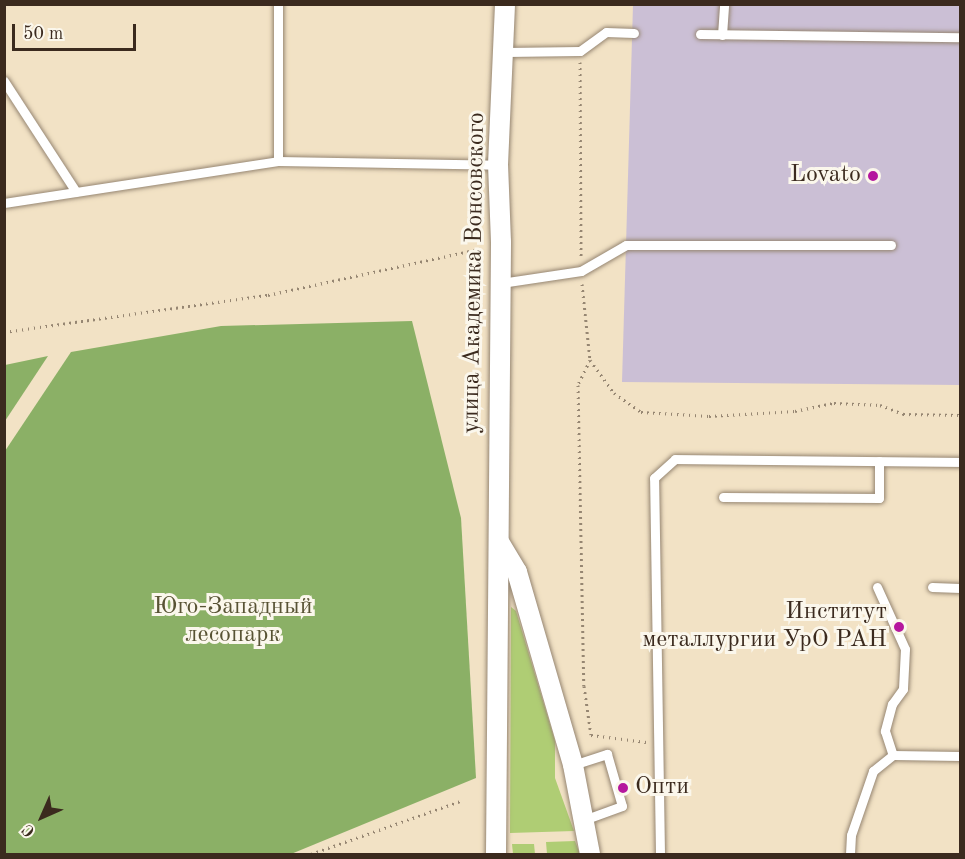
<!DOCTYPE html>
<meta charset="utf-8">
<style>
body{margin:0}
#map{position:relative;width:965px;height:859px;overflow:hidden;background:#f2e2c5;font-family:"Old Standard TT",serif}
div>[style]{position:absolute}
.industrial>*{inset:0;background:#cbbfd5}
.green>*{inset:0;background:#afcd74}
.forest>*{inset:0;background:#8bb066}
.path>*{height:3px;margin-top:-1.5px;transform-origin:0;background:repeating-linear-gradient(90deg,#968672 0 1.5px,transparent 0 6px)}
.roads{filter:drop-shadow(0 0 2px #968672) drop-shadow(0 0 2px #968672)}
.service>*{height:9px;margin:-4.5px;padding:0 4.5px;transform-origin:4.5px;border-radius:4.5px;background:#fff}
.minor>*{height:20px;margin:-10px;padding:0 10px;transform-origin:10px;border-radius:10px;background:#fff}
.dots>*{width:16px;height:16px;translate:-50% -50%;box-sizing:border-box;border:3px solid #fbf7ec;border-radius:50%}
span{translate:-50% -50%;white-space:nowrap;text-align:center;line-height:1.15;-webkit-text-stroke:6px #fbf7ec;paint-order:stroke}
.poi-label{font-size:24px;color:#3b2a1e}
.right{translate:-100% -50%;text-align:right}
.left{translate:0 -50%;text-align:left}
.street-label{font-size:24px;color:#3b2a1e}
.park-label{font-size:24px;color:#585334}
.frame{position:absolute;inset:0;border:6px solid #3b2a1e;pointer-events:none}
.north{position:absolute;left:12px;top:787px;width:60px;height:60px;-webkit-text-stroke:4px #fbf7ec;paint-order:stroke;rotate:225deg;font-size:16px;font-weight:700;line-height:24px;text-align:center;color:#3b2a1e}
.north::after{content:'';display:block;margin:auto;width:21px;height:27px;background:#3b2a1e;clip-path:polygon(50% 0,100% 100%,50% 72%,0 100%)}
.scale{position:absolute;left:12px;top:24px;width:124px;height:27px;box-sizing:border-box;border:3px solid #3b2a1e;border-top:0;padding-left:8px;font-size:18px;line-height:21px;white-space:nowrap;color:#3b2a1e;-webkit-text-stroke:4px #fbf7ec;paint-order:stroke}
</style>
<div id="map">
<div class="industrial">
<i style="clip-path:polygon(633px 5px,960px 5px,960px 385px,622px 382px)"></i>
</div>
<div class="green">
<i style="clip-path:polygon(511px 607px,516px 611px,555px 741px,555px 778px,574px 831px,510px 833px)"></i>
<i style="clip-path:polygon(575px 841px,580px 854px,547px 854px,546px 842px)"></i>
<i style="clip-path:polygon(512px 844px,534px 844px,535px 854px,513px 854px)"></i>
</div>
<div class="forest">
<i style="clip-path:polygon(412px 321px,461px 518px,476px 778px,291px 854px,5px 854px,5px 451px,71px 352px,221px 326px)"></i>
<i style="clip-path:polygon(48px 356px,5px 421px,5px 365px)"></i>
</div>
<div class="path">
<i style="left:580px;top:62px;width:194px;rotate:89.7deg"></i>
<i style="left:582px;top:284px;width:76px;rotate:84deg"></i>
<i style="left:590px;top:360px;width:28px;rotate:116deg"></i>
<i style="left:578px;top:385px;width:301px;rotate:88.9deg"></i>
<i style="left:584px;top:686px;width:49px;rotate:81.9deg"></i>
<i style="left:591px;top:735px;width:56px;rotate:7.1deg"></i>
<i style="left:4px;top:332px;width:267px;rotate:-8deg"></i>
<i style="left:268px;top:295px;width:221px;rotate:-12.3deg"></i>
<i style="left:590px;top:360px;width:41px;rotate:54deg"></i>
<i style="left:614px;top:393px;width:33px;rotate:35deg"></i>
<i style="left:641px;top:412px;width:68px;rotate:3.4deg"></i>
<i style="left:709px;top:416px;width:86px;rotate:-3.3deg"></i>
<i style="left:795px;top:411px;width:40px;rotate:-12deg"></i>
<i style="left:834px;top:403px;width:46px;rotate:2.5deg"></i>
<i style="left:880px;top:405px;width:25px;rotate:21deg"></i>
<i style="left:903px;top:414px;width:57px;rotate:1deg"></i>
<i style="left:311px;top:854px;width:159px;rotate:-19.5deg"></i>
</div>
<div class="roads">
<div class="service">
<i style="left:700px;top:34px;width:260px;rotate:0.7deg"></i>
<i style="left:722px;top:35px;width:31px;rotate:-86deg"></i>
<i style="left:506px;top:52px;width:74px;rotate:-0.8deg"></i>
<i style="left:580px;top:51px;width:32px;rotate:-36deg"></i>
<i style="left:606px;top:32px;width:28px;rotate:2deg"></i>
<i style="left:4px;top:81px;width:132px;rotate:57deg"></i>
<i style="left:278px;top:161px;width:157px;rotate:-90deg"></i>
<i style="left:4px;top:203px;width:277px;rotate:-8.7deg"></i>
<i style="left:278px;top:161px;width:220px;rotate:1deg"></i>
<i style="left:501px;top:283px;width:81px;rotate:-8.5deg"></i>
<i style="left:581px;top:271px;width:52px;rotate:-30deg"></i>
<i style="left:626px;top:245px;width:265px"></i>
<i style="left:723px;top:497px;width:156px;rotate:0.4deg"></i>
<i style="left:879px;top:498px;width:37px;rotate:-90deg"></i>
<i style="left:877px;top:587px;width:68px;rotate:65.7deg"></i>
<i style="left:905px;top:649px;width:40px;rotate:92.9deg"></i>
<i style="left:903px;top:689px;width:19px;rotate:126deg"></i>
<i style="left:892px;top:704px;width:28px;rotate:105deg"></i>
<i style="left:885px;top:731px;width:25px;rotate:72deg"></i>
<i style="left:932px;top:587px;width:28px;rotate:2deg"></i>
<i style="left:573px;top:765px;width:36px;rotate:-18deg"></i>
<i style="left:607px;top:754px;width:54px;rotate:73.9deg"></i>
<i style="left:622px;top:806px;width:38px;rotate:160deg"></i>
<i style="left:660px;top:854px;width:376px;rotate:-90.9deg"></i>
<i style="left:654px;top:478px;width:28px;rotate:-42deg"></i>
<i style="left:675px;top:459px;width:285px;rotate:0.6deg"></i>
<i style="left:850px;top:854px;width:19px;rotate:-87deg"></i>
<i style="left:851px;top:835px;width:68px;rotate:-71deg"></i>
<i style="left:873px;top:771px;width:26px;rotate:-39deg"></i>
<i style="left:893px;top:755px;width:67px;rotate:0.9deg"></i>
</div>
<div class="minor">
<i style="left:499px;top:542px;width:35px;rotate:59deg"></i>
<i style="left:517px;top:572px;width:201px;rotate:73.8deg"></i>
<i style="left:573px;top:765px;width:91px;rotate:79.2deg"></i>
<i style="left:496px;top:854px;width:612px;rotate:-89.53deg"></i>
<i style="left:501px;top:242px;width:77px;rotate:-92.2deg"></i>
<i style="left:498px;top:165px;width:161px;rotate:-87.5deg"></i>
</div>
</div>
<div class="dots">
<i style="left:873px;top:176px;background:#b5179e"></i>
<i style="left:899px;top:627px;background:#b5179e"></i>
<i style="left:623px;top:788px;background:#b5179e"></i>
</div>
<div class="poi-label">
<span class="right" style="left:861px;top:176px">Lovato</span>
<span class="right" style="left:887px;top:627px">Институт<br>металлургии УрО РАН</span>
<span class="left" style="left:635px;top:788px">Опти</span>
</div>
<div class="street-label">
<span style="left:475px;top:273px;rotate:-89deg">улица Академика Вонсовского</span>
</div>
<div class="park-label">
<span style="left:233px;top:622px">Юго-Западный<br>лесопарк</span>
</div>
<div class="frame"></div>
<div class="north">С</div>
<div class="scale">50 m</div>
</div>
